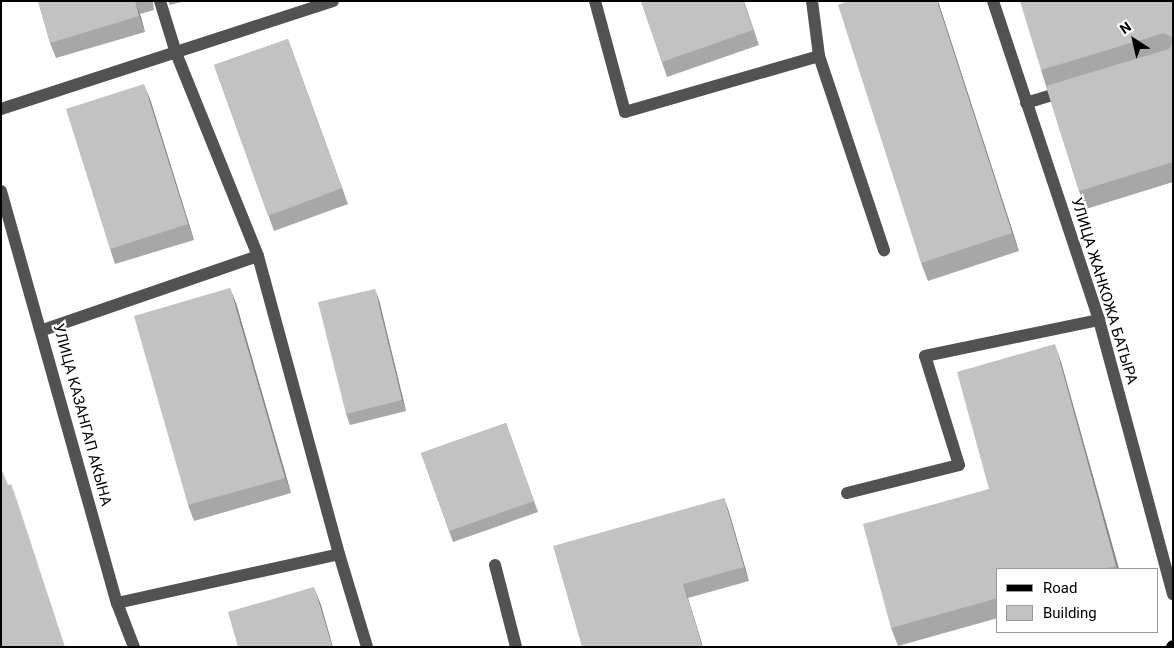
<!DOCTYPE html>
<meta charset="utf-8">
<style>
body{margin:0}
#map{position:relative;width:1174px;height:648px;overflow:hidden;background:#fff;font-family:Roboto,sans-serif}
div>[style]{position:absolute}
.minor>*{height:12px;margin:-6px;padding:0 6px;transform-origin:6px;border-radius:6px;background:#525252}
.major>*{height:12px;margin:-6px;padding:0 6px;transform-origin:6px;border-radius:6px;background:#000}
.wall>*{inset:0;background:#a7a7a7}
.shaded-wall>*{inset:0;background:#888}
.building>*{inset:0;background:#c2c2c2}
span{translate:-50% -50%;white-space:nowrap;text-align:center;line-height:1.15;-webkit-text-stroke:4.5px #fff;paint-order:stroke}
.street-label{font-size:15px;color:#000}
.frame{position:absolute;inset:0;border:2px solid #000;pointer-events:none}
.legend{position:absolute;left:996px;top:568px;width:162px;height:65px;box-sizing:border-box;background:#fff;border:1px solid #999;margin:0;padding:6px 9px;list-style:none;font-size:15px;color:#000}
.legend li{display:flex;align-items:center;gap:10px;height:25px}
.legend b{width:25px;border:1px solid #999}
.north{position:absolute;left:1109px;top:15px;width:50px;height:50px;-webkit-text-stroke:4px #fff;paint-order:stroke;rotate:325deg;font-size:14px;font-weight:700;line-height:20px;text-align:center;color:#000}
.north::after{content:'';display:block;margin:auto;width:18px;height:22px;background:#000;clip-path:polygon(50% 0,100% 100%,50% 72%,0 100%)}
</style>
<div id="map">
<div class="minor">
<i style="left:160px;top:1px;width:54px;rotate:72.9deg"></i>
<i style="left:176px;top:53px;width:219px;rotate:68deg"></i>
<i style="left:595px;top:1px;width:115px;rotate:74.9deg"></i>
<i style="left:625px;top:112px;width:202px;rotate:-16.1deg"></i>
<i style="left:812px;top:1px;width:55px;rotate:82.7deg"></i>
<i style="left:819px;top:56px;width:205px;rotate:71.5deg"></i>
<i style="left:993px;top:1px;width:336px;rotate:71.6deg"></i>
<i style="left:1099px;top:320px;width:284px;rotate:74.9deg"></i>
<i style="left:1026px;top:103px;width:41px;rotate:-17.1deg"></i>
<i style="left:1px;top:109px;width:349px;rotate:-18deg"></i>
<i style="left:1px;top:191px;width:428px;rotate:74.3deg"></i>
<i style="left:117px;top:603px;width:47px;rotate:68.9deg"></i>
<i style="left:43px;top:330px;width:227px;rotate:-19deg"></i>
<i style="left:258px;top:256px;width:309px;rotate:74.8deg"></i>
<i style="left:847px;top:493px;width:115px;rotate:-14deg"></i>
<i style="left:959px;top:465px;width:114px;rotate:-107.3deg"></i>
<i style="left:925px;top:356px;width:178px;rotate:-11.7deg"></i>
<i style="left:495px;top:565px;width:85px;rotate:75.6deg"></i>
<i style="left:117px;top:603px;width:227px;rotate:-12.4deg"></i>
<i style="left:339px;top:554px;width:97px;rotate:73.2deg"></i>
</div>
<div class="major">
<i style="left:1172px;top:647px;width:1px;rotate:-45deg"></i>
</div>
<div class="wall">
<i style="clip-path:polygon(38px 1px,153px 1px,154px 10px,140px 14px,145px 32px,56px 58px,50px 43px)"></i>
<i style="clip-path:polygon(168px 1px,185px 1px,170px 5px)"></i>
<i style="clip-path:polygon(641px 1px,744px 1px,759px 45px,667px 77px)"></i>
<i style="clip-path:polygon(938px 1px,1019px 251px,928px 281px,921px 263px)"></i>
<i style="clip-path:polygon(1173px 1px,1173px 182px,1086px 209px,1079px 191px,1046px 86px,1041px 70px)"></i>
<i style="clip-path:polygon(288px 39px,348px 204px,274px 231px,214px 65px)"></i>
<i style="clip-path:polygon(150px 99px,194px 240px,115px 264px,110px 249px)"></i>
<i style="clip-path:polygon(379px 300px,406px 411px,350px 425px,346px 414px)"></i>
<i style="clip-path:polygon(236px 303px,291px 493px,194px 521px,188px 505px)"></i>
<i style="clip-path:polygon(1061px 362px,1119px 569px,998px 569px,998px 618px,898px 646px,891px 628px,989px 489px)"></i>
<i style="clip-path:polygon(506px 423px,538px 512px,453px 542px,421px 453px)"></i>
<i style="clip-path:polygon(724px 498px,729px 512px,749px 581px,688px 598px,582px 647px)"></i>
</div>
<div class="shaded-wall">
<i style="clip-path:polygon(135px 1px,140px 14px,145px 32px,139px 16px)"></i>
<i style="clip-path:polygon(937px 1px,938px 1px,1019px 251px,1012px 233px)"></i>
<i style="clip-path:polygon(144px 84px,150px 99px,194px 240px,188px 224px)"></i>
<i style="clip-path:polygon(230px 288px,236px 303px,291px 493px,285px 478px)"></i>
<i style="clip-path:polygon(375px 289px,379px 300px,406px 411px,402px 400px)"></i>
<i style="clip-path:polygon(1055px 344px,1061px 362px,1119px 569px,1118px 569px,1116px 566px)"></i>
<i style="clip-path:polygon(11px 484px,17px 501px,65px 647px)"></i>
<i style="clip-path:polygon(724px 498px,729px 512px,749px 581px,744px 567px)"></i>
<i style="clip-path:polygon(683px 584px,688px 598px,703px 647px,702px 647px)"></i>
<i style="clip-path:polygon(314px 587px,321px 605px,333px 647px,332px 647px)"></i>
</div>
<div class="building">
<i style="clip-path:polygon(38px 1px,135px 1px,139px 16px,50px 43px)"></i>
<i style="clip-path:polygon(641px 1px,743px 1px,753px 30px,662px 62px)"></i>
<i style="clip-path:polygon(848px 1px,937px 1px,1012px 233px,921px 263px,838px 5px)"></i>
<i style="clip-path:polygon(1020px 1px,1173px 1px,1173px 38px,1164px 33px,1041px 70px)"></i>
<i style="clip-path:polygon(288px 39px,342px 188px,268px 216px,214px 65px)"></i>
<i style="clip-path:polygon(1173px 41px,1173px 162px,1079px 191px,1046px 86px,1169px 49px)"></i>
<i style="clip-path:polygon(144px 84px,188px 224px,110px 249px,66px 109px)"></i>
<i style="clip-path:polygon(230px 288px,285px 478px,188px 505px,134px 316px)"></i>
<i style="clip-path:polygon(375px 289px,402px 400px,346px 414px,318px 302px)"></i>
<i style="clip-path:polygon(1055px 344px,1116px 566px,1103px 569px,998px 569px,998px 598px,891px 628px,863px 524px,989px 489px,957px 372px)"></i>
<i style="clip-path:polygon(506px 423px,534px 501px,449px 531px,421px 453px)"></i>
<i style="clip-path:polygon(1px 468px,8px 485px,11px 484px,65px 647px,1px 647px)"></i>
<i style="clip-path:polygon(724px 498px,744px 567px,683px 584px,702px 647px,582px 647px,553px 546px)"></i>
<i style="clip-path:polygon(314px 587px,332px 647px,238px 647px,228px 612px)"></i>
</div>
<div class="street-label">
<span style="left:1104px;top:291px;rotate:73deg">УЛИЦА ЖАНКОЖА БАТЫРА</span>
<span style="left:82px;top:415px;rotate:75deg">УЛИЦА КАЗАНГАП АКЫНА</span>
</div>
<div class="frame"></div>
<ul class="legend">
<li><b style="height:6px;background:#000"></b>Road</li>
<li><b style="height:14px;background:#c2c2c2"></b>Building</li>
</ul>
<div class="north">N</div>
</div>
